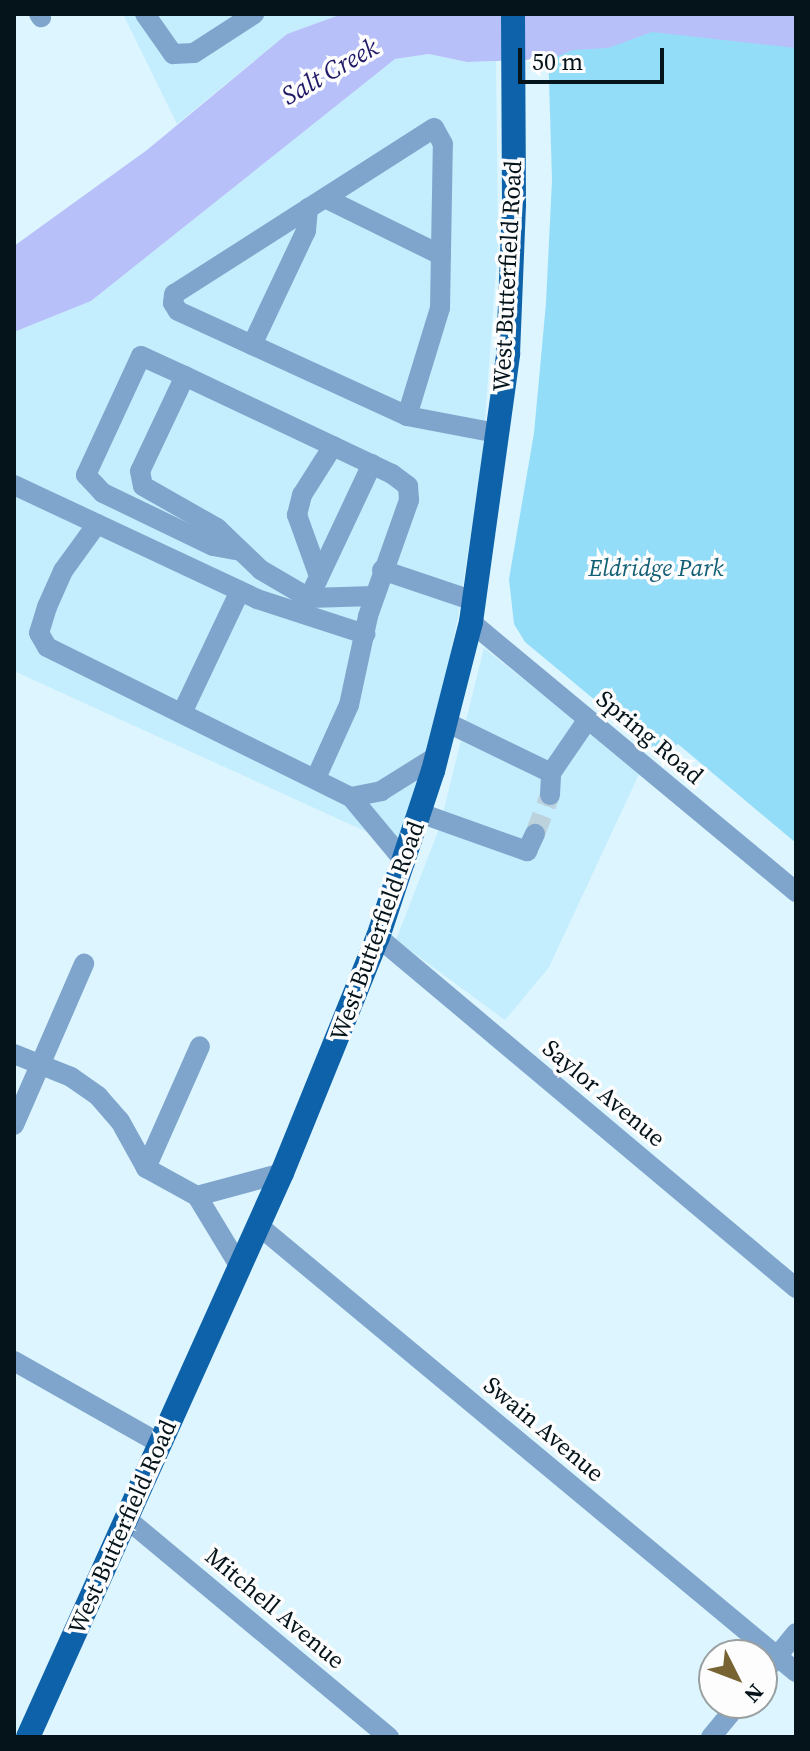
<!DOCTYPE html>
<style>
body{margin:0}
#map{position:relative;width:810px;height:1751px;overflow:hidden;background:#dcf5ff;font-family:"Source Serif 4",serif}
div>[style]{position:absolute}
.built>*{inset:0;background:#c4edfd}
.green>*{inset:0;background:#94ddf9}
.water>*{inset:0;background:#b8c0f9}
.minor-tunnel>*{height:20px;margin-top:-10px;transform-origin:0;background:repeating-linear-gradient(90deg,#bcd3dd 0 20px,transparent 0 30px)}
.minor>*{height:20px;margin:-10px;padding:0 10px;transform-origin:10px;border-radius:10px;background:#7fa5cd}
.major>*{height:24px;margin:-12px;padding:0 12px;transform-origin:12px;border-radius:12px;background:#0d62aa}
span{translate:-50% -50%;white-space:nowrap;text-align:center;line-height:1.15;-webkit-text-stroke:7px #fdfdfd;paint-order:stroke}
.street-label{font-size:24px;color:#05141a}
.park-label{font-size:24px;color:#125f76;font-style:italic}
.water-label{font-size:26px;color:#211a69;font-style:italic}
.frame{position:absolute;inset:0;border:16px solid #05141a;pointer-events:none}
.north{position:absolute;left:698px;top:1639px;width:80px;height:80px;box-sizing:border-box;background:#fdfdfd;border:2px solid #9aa0a2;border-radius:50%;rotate:132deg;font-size:22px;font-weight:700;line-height:32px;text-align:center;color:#05141a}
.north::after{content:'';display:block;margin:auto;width:28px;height:36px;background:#786433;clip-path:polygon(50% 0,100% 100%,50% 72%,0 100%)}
.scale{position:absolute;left:518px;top:48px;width:146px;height:36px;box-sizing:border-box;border:4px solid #05141a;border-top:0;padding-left:10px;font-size:24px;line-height:28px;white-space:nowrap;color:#05141a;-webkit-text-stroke:6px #fdfdfd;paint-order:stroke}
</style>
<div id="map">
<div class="built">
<i style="clip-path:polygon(123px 14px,342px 14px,287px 34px,177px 124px)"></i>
<i style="clip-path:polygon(429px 54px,467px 62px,496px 61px,498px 243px,482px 460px,458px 617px,433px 737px,400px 847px,14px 671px,14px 332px,91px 301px,395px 59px)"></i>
<i style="clip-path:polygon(484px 648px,640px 772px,549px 967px,505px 1020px,396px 940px,439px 829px)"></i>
</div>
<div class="green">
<i style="clip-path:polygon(547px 14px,796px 14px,796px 843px,678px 744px,660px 754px,525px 642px,514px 624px,509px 579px,534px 433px,546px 303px,552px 180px)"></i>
</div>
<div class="water">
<i style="clip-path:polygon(342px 14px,796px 14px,796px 48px,652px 32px,608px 48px,573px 50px,550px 59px,467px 62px,429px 54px,395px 59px,91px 301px,14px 332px,14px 246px,147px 150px,287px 34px)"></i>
</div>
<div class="minor-tunnel">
<i style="left:535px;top:834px;width:42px;rotate:-69deg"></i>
</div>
<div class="minor">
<i style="left:39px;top:14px;width:4px;rotate:56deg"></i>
<i style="left:145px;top:14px;width:49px;rotate:55deg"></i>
<i style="left:173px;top:54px;width:21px;rotate:-3deg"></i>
<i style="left:194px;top:53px;width:72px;rotate:-33deg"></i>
<i style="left:325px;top:198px;width:129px;rotate:26.2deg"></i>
<i style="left:252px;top:345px;width:126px;rotate:-64.7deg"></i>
<i style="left:306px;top:231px;width:23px;rotate:-85deg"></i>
<i style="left:185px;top:376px;width:48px;rotate:-155.6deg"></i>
<i style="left:141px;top:356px;width:131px;rotate:114.8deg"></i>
<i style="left:86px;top:475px;width:25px;rotate:47deg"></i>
<i style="left:103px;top:493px;width:122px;rotate:25.7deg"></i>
<i style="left:213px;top:546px;width:28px;rotate:10deg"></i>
<i style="left:407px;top:416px;width:113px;rotate:-73deg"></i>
<i style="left:440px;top:308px;width:164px;rotate:-89deg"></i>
<i style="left:443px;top:144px;width:18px;rotate:-119deg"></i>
<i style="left:434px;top:128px;width:308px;rotate:147.4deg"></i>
<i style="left:174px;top:294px;width:9px;rotate:96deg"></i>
<i style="left:173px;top:303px;width:9px;rotate:58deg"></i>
<i style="left:178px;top:311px;width:252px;rotate:24.6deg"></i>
<i style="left:407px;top:416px;width:91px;rotate:10.8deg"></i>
<i style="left:14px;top:485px;width:268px;rotate:25.1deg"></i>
<i style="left:257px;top:599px;width:114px;rotate:18deg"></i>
<i style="left:97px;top:524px;width:58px;rotate:125.9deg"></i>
<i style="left:63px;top:571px;width:39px;rotate:114deg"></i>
<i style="left:47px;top:607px;width:27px;rotate:107deg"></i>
<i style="left:39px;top:633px;width:16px;rotate:60deg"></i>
<i style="left:47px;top:647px;width:339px;rotate:26.3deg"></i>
<i style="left:351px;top:797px;width:85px;rotate:50.3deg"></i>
<i style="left:382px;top:570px;width:97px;rotate:18.6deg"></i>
<i style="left:319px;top:576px;width:65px;rotate:-109.8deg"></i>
<i style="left:297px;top:515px;width:21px;rotate:-76deg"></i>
<i style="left:302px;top:495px;width:58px;rotate:-57.7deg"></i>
<i style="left:309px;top:598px;width:148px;rotate:-64.8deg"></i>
<i style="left:471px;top:622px;width:423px;rotate:39.7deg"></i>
<i style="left:182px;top:713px;width:135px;rotate:-64.6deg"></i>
<i style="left:446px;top:722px;width:117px;rotate:25.9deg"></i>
<i style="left:551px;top:773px;width:65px;rotate:-55.6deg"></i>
<i style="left:316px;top:778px;width:80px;rotate:-65.7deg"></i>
<i style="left:349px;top:705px;width:91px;rotate:-77.9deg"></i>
<i style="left:368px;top:616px;width:123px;rotate:-70.5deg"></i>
<i style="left:409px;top:500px;width:14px;rotate:-94deg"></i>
<i style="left:408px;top:486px;width:20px;rotate:-143deg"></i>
<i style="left:392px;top:474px;width:229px;rotate:-154.7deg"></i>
<i style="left:185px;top:376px;width:105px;rotate:115.3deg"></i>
<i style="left:140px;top:471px;width:15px;rotate:79deg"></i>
<i style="left:143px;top:486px;width:85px;rotate:29.6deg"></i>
<i style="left:217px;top:528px;width:61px;rotate:43.7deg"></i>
<i style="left:261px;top:570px;width:56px;rotate:30.3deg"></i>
<i style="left:309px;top:598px;width:65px;rotate:-1.8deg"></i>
<i style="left:550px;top:795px;width:22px;rotate:-87deg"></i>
<i style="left:351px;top:797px;width:31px;rotate:-11deg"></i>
<i style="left:381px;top:791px;width:66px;rotate:-32deg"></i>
<i style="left:420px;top:813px;width:114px;rotate:19.6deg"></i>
<i style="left:527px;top:851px;width:19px;rotate:-65deg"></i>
<i style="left:378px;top:937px;width:546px;rotate:40.02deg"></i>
<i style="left:14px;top:1054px;width:61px;rotate:22deg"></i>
<i style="left:71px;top:1077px;width:33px;rotate:35deg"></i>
<i style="left:98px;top:1096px;width:33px;rotate:49deg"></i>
<i style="left:120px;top:1121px;width:54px;rotate:61deg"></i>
<i style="left:146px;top:1168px;width:58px;rotate:28.8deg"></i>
<i style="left:197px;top:1196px;width:83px;rotate:58.8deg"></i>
<i style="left:14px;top:1125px;width:176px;rotate:-66.5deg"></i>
<i style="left:146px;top:1168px;width:133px;rotate:-66.1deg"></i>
<i style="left:197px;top:1196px;width:88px;rotate:-15.1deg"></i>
<i style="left:259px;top:1226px;width:698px;rotate:39.71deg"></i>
<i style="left:14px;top:1361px;width:167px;rotate:29.5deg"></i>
<i style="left:127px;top:1519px;width:341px;rotate:39.8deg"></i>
<i style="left:762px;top:1675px;width:54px;rotate:-51deg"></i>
<i style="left:711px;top:1737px;width:44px;rotate:-50.5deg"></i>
</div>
<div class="major">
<i style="left:28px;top:1737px;width:619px;rotate:-65.76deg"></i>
<i style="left:282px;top:1173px;width:255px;rotate:-67.9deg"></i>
<i style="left:378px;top:937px;width:175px;rotate:-71.7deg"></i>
<i style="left:433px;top:771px;width:154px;rotate:-75.7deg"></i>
<i style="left:471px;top:622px;width:271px;rotate:-82.1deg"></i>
<i style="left:508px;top:354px;width:149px;rotate:-87.7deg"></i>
<i style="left:514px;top:205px;width:191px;rotate:-90.3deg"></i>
</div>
<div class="street-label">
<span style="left:507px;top:276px;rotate:-87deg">West Butterfield Road</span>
<span style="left:650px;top:737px;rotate:40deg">Spring Road</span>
<span style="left:377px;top:931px;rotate:-70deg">West Butterfield Road</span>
<span style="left:604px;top:1093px;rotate:40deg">Saylor Avenue</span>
<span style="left:544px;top:1429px;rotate:40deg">Swain Avenue</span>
<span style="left:122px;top:1527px;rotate:-66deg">West Butterfield Road</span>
<span style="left:275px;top:1608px;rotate:40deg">Mitchell Avenue</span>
</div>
<div class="park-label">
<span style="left:656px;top:568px">Eldridge Park</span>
</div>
<div class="water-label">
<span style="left:330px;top:72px;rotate:-30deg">Salt Creek</span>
</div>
<div class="frame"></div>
<div class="north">N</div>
<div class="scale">50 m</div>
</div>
